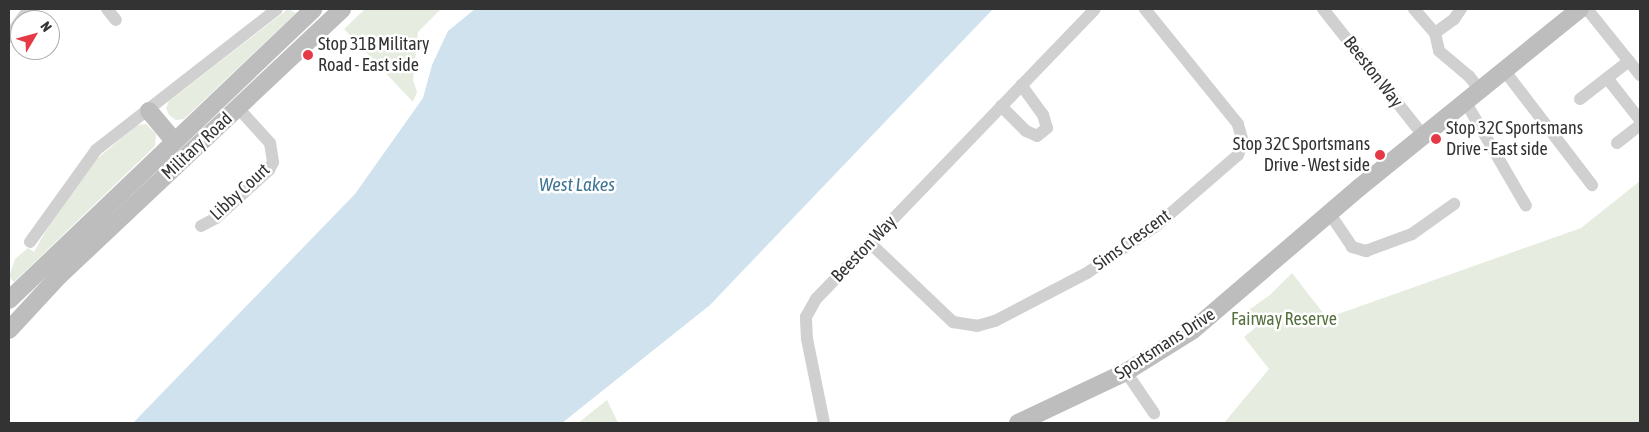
<!DOCTYPE html>
<style>
body{margin:0}
#map{position:relative;width:1649px;height:432px;overflow:hidden;background:#fff;font-family:"Asap Condensed",sans-serif}
div>[style]{position:absolute}
.green>*{inset:0;background:#e6ecdf}
.water>*{inset:0;background:#cfe2ee}
.street>*{height:12px;margin:-6px;padding:0 6px;transform-origin:6px;border-radius:6px;background:#d0d0d0}
.secondary>*{height:18px;margin:-9px;padding:0 9px;transform-origin:9px;border-radius:9px;background:#bdbdbd}
.dots>*{width:14px;height:14px;translate:-50% -50%;box-sizing:border-box;border:2px solid #fff;border-radius:50%}
span{translate:-50% -50%;white-space:nowrap;text-align:center;line-height:1.15;-webkit-text-stroke:5px #fff;paint-order:stroke}
.poi-label{font-size:18px;color:#333}
.left{translate:0 -50%;text-align:left}
.right{translate:-100% -50%;text-align:right}
.street-label{font-size:18px;color:#333}
.park-label{font-size:18px;color:#56703f}
.water-label{font-size:19px;color:#3f7597;font-style:italic}
.frame{position:absolute;inset:0;border:10px solid #333;pointer-events:none}
.north{position:absolute;left:10px;top:10px;width:50px;height:50px;box-sizing:border-box;background:#fff;border:1px solid #adadad;border-radius:50%;rotate:53deg;font-size:14px;font-weight:700;line-height:20px;text-align:center;color:#333}
.north::after{content:'';display:block;margin:auto;width:18px;height:22px;background:#e63946;clip-path:polygon(50% 0,100% 100%,50% 72%,0 100%)}
</style>
<div id="map">
<div class="green">
<i style="clip-path:polygon(288px 9px,296px 13px,184px 119px,176px 120px,169px 115px,166px 108px,169px 101px)"></i>
<i style="clip-path:polygon(365px 9px,441px 9px,418px 32px,413px 80px,417px 92px,413px 102px,344px 29px)"></i>
<i style="clip-path:polygon(146px 124px,156px 134px,155px 146px,14px 282px,9px 277px,15px 259px,28px 248px,34px 252px,49px 225px,91px 164px,137px 125px)"></i>
<i style="clip-path:polygon(1640px 181px,1640px 423px,1224px 423px,1269px 369px,1244px 337px,1256px 327px,1246px 312px,1270px 295px,1292px 273px,1327px 318px,1581px 228px)"></i>
<i style="clip-path:polygon(607px 400px,618px 423px,578px 423px)"></i>
</div>
<div class="water">
<i style="clip-path:polygon(475px 9px,993px 9px,710px 305px,562px 423px,133px 423px,355px 194px,423px 98px,432px 65px,448px 31px)"></i>
</div>
<div class="street">
<i style="left:107px;top:9px;width:14px;rotate:51deg"></i>
<i style="left:1323px;top:9px;width:161px;rotate:51.6deg"></i>
<i style="left:1414px;top:9px;width:32px;rotate:49deg"></i>
<i style="left:1435px;top:33px;width:18px;rotate:77deg"></i>
<i style="left:1439px;top:51px;width:39px;rotate:40deg"></i>
<i style="left:1469px;top:76px;width:16px;rotate:52deg"></i>
<i style="left:1587px;top:9px;width:85px;rotate:51.2deg"></i>
<i style="left:21px;top:20px;width:14px;rotate:-54deg"></i>
<i style="left:1435px;top:33px;width:24px;rotate:-36deg"></i>
<i style="left:1454px;top:19px;width:12px;rotate:-55deg"></i>
<i style="left:9px;top:37px;width:19px;rotate:-55deg"></i>
<i style="left:1504px;top:70px;width:145px;rotate:52.6deg"></i>
<i style="left:1607px;top:78px;width:53px;rotate:51.8deg"></i>
<i style="left:1580px;top:99px;width:62px;rotate:-37.8deg"></i>
<i style="left:1465px;top:101px;width:121px;rotate:59.8deg"></i>
<i style="left:1001px;top:106px;width:35px;rotate:45deg"></i>
<i style="left:1026px;top:131px;width:12px;rotate:24deg"></i>
<i style="left:1037px;top:136px;width:13px;rotate:-39deg"></i>
<i style="left:1047px;top:128px;width:14px;rotate:-107deg"></i>
<i style="left:1043px;top:115px;width:37px;rotate:-126deg"></i>
<i style="left:1617px;top:143px;width:29px;rotate:-38deg"></i>
<i style="left:1330px;top:214px;width:40px;rotate:56deg"></i>
<i style="left:1352px;top:247px;width:15px;rotate:16deg"></i>
<i style="left:1366px;top:251px;width:49px;rotate:-20.3deg"></i>
<i style="left:1412px;top:234px;width:52px;rotate:-35.5deg"></i>
<i style="left:201px;top:226px;width:17px;rotate:-28deg"></i>
<i style="left:216px;top:218px;width:72px;rotate:-42.2deg"></i>
<i style="left:269px;top:170px;width:9px;rotate:-63deg"></i>
<i style="left:273px;top:162px;width:19px;rotate:-99deg"></i>
<i style="left:270px;top:143px;width:47px;rotate:-132.4deg"></i>
<i style="left:30px;top:242px;width:113px;rotate:-54.3deg"></i>
<i style="left:96px;top:150px;width:229px;rotate:-37.9deg"></i>
<i style="left:870px;top:243px;width:115px;rotate:43.6deg"></i>
<i style="left:953px;top:322px;width:24px;rotate:9deg"></i>
<i style="left:977px;top:326px;width:19px;rotate:-16deg"></i>
<i style="left:995px;top:321px;width:104px;rotate:-27.6deg"></i>
<i style="left:1087px;top:273px;width:83px;rotate:-34.3deg"></i>
<i style="left:1156px;top:226px;width:108px;rotate:-40.9deg"></i>
<i style="left:1238px;top:155px;width:14px;rotate:-69deg"></i>
<i style="left:1243px;top:142px;width:19px;rotate:-106deg"></i>
<i style="left:1238px;top:124px;width:148px;rotate:-129deg"></i>
<i style="left:1126px;top:372px;width:50px;rotate:55.7deg"></i>
<i style="left:824px;top:423px;width:86px;rotate:-101.4deg"></i>
<i style="left:807px;top:339px;width:22px;rotate:-93deg"></i>
<i style="left:806px;top:317px;width:21px;rotate:-61deg"></i>
<i style="left:816px;top:299px;width:402px;rotate:-46.1deg"></i>
</div>
<div class="secondary">
<i style="left:149px;top:111px;width:38px;rotate:50deg"></i>
<i style="left:9px;top:300px;width:421px;rotate:-43.7deg"></i>
<i style="left:9px;top:330px;width:74px;rotate:-47.2deg"></i>
<i style="left:59px;top:276px;width:389px;rotate:-43.3deg"></i>
<i style="left:1018px;top:423px;width:119px;rotate:-25.3deg"></i>
<i style="left:1126px;top:372px;width:79px;rotate:-32.1deg"></i>
<i style="left:1193px;top:330px;width:220px;rotate:-40.6deg"></i>
<i style="left:1360px;top:187px;width:283px;rotate:-39deg"></i>
</div>
<div class="dots">
<i style="left:308px;top:55px;background:#e63946"></i>
<i style="left:1436px;top:139px;background:#e63946"></i>
<i style="left:1380px;top:155px;background:#e63946"></i>
</div>
<div class="poi-label">
<span class="left" style="left:318px;top:55px">Stop 31B Military<br>Road - East side</span>
<span class="left" style="left:1446px;top:139px">Stop 32C Sportsmans<br>Drive - East side</span>
<span class="right" style="left:1370px;top:155px">Stop 32C Sportsmans<br>Drive - West side</span>
</div>
<div class="street-label">
<span style="left:1373px;top:72px;rotate:52deg">Beeston Way</span>
<span style="left:197px;top:146px;rotate:-43deg">Military Road</span>
<span style="left:240px;top:192px;rotate:-43deg">Libby Court</span>
<span style="left:1132px;top:240px;rotate:-36deg">Sims Crescent</span>
<span style="left:864px;top:249px;rotate:-46deg">Beeston Way</span>
<span style="left:1165px;top:344px;rotate:-33deg">Sportsmans Drive</span>
</div>
<div class="park-label">
<span style="left:1284px;top:319px">Fairway Reserve</span>
</div>
<div class="water-label">
<span style="left:577px;top:185px">West Lakes</span>
</div>
<div class="frame"></div>
<div class="north">N</div>
</div>
